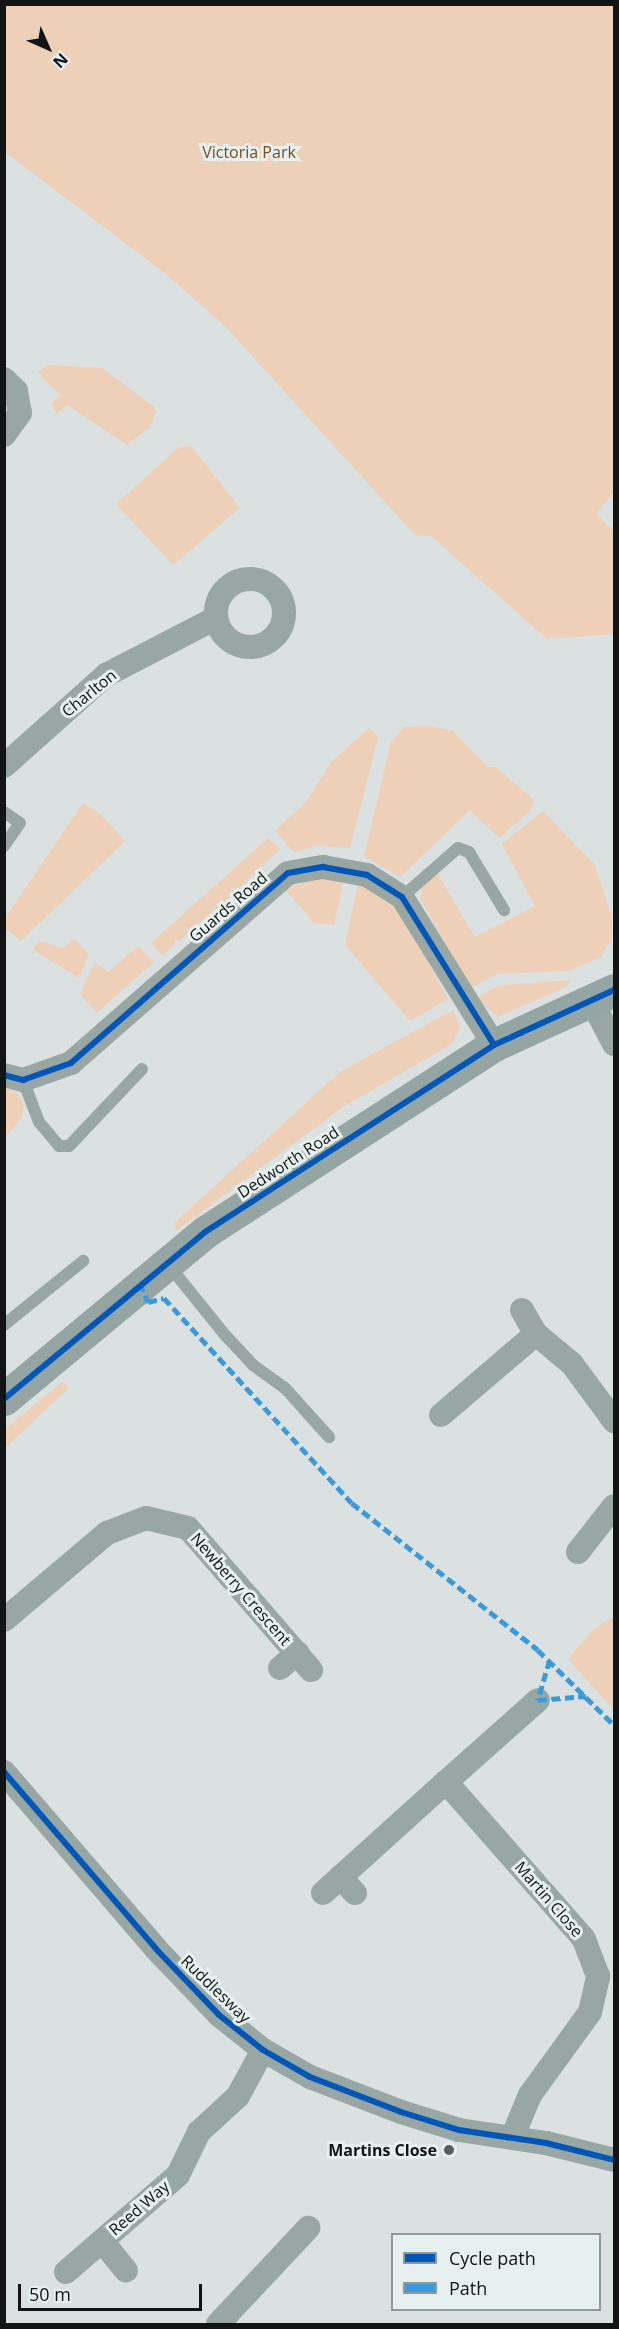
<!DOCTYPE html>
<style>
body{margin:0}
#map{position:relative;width:619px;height:2329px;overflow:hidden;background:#dbe1e0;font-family:"Open Sans",sans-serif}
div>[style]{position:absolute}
.green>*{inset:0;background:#eed0b8}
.service>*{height:12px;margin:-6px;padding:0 6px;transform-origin:6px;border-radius:6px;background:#98a7a4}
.minor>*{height:24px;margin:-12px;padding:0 12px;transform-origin:12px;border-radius:12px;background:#98a7a4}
.minor>.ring{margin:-12px;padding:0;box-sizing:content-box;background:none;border:24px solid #98a7a4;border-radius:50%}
.secondary>*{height:33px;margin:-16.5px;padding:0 16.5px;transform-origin:16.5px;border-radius:16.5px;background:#95a5a3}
.quiet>*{height:4.5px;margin-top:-2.25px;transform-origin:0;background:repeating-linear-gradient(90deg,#3a9ade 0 9px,transparent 0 13.5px)}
.cycleway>*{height:6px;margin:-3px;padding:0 3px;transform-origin:3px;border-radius:3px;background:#0057b8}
.dots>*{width:16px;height:16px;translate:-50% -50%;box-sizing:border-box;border:3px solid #e6f0ee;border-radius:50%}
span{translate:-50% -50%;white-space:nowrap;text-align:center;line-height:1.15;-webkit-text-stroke:6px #e6f0ee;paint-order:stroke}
.park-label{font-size:16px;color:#7a4a20}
.street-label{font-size:16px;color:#121514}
.poi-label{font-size:16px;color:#121514;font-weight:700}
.right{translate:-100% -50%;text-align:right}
.frame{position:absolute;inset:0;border:6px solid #121514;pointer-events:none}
.legend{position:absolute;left:391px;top:2233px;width:210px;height:78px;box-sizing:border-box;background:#e6f0ee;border:2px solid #919897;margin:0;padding:8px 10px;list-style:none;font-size:18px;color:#121514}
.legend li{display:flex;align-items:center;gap:12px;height:30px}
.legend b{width:30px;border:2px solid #919897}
.north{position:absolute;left:18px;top:18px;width:60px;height:60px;-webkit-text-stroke:4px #e6f0ee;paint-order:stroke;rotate:135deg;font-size:16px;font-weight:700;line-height:24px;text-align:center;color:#121514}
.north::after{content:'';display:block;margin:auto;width:21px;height:27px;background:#121514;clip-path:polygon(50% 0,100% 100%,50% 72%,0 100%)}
.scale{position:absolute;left:18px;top:2284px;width:184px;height:27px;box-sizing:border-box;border:3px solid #121514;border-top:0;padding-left:8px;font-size:18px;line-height:21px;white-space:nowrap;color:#121514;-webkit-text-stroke:4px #e6f0ee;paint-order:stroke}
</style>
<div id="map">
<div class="green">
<i style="clip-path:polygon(4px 5px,614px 5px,614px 492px,596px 514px,614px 531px,614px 634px,547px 639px,431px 536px,415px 535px,224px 325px,163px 272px,5px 152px)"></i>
<i style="clip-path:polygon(47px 365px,102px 368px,154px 407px,156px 412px,150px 427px,127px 445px,67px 405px,57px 414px,51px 405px,60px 395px,38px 372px)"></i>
<i style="clip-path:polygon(191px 446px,240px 508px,173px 565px,116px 504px,178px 448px)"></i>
<i style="clip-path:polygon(428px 726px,453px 731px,488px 767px,496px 767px,535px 801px,531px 810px,499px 838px,470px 810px,400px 877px,364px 857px,391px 742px,405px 727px)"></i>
<i style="clip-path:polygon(369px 728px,378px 737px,350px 848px,318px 846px,294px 852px,275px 831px,306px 802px,331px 762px)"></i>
<i style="clip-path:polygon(83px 803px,102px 816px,125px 841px,21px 941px,5px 928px,5px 918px)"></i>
<i style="clip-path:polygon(543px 811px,595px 865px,611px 915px,612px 939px,601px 957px,569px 971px,498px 974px,470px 988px,420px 898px,423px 885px,436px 871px,475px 937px,535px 906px,502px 844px)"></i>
<i style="clip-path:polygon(268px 838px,280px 849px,239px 889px,230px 888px,234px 893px,179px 941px,175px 938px,175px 944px,162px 956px,151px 943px)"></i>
<i style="clip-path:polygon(318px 878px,344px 879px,334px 925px,314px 923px,285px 889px)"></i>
<i style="clip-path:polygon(358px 883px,381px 893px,402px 912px,448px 999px,410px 1021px,345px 945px)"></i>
<i style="clip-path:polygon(74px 939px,89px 954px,79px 978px,33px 950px,38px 941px,63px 948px)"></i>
<i style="clip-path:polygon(138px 946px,154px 962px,97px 1013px,80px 994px,94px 963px,109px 972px)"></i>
<i style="clip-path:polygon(572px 980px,566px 987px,498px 1017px,475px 998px,500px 985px)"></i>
<i style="clip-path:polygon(453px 1010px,460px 1027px,452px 1044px,343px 1107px,176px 1231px,175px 1222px,340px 1072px)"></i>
<i style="clip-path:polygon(5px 1087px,19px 1095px,24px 1105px,22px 1117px,5px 1138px)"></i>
<i style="clip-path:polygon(63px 1381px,69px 1388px,5px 1448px,5px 1429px)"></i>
<i style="clip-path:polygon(614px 1616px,614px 1710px,568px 1659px,593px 1630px)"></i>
</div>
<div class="service">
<i style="left:4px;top:812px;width:19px;rotate:35deg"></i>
<i style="left:20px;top:823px;width:28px;rotate:125deg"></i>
<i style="left:402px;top:897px;width:74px;rotate:-41.2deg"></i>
<i style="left:458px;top:848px;width:12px;rotate:20deg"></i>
<i style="left:469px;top:852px;width:68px;rotate:58.9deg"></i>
<i style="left:23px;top:1080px;width:45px;rotate:69.1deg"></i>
<i style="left:39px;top:1122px;width:31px;rotate:50deg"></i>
<i style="left:59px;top:1146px;width:10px"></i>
<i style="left:69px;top:1146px;width:106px;rotate:-46.5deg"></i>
<i style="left:167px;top:1263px;width:94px;rotate:51.1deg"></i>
<i style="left:226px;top:1336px;width:40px;rotate:47deg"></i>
<i style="left:253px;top:1365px;width:39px;rotate:36deg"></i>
<i style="left:285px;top:1388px;width:66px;rotate:48.1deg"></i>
<i style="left:4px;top:1325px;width:102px;rotate:-39deg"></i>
</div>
<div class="minor">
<i style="left:4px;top:379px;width:17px;rotate:45deg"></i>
<i style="left:16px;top:391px;width:22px;rotate:80deg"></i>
<i style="left:20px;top:413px;width:27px;rotate:126deg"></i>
<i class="ring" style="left:216px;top:579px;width:44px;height:44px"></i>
<i style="left:4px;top:766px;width:137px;rotate:-41.7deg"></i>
<i style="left:106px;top:675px;width:124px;rotate:-27.4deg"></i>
<i style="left:591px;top:1000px;width:50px;rotate:62.4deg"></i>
<i style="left:4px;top:1075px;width:20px;rotate:15deg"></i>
<i style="left:23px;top:1080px;width:51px;rotate:-19.5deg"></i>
<i style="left:71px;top:1063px;width:288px;rotate:-41.2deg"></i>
<i style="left:288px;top:873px;width:36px;rotate:-10deg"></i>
<i style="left:323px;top:867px;width:45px;rotate:10.3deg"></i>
<i style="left:367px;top:875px;width:41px;rotate:32.2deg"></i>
<i style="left:402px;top:897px;width:174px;rotate:58.1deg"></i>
<i style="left:522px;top:1310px;width:28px;rotate:60deg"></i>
<i style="left:536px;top:1334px;width:47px;rotate:39.8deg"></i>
<i style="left:572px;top:1364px;width:71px;rotate:53.6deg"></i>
<i style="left:441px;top:1415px;width:125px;rotate:-40.5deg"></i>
<i style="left:578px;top:1552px;width:58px;rotate:-52deg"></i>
<i style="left:4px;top:1620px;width:135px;rotate:-40.2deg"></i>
<i style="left:107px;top:1533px;width:42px;rotate:-21deg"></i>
<i style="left:146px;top:1518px;width:43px;rotate:13.4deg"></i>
<i style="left:188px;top:1528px;width:188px;rotate:49.1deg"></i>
<i style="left:280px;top:1668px;width:23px;rotate:-41deg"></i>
<i style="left:4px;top:1772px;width:233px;rotate:49.3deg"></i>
<i style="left:156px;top:1949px;width:91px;rotate:46.3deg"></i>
<i style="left:219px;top:2015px;width:56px;rotate:38.5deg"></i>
<i style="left:263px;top:2050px;width:54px;rotate:29.9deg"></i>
<i style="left:310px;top:2077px;width:97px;rotate:21deg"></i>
<i style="left:401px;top:2112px;width:61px;rotate:17.2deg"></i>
<i style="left:459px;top:2130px;width:88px;rotate:8.5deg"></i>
<i style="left:546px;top:2143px;width:70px;rotate:14deg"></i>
<i style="left:340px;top:1877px;width:22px;rotate:47deg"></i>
<i style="left:323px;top:1893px;width:166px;rotate:-42.1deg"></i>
<i style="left:512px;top:2138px;width:47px;rotate:-67.3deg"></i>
<i style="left:530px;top:2095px;width:102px;rotate:-54.1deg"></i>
<i style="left:590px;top:2012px;width:37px;rotate:-77deg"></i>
<i style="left:598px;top:1976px;width:40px;rotate:-111deg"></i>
<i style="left:584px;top:1939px;width:209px;rotate:-131.3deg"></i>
<i style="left:446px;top:1782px;width:123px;rotate:-41.7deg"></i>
<i style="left:102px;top:2241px;width:38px;rotate:51deg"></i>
<i style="left:66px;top:2272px;width:148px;rotate:-40.9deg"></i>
<i style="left:178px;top:2175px;width:48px;rotate:-64deg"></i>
<i style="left:199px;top:2132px;width:53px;rotate:-42.7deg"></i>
<i style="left:238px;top:2096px;width:52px;rotate:-61.5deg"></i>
<i style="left:218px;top:2324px;width:132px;rotate:-46.8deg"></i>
</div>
<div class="secondary">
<i style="left:4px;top:1399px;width:261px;rotate:-39.7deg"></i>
<i style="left:205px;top:1232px;width:344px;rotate:-32.9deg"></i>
<i style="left:494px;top:1045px;width:132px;rotate:-24.6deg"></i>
</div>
<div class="quiet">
<i style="left:140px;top:1283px;width:21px;rotate:67deg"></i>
<i style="left:148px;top:1302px;width:16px;rotate:-14deg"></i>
<i style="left:164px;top:1298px;width:278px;rotate:47.5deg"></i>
<i style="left:352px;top:1503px;width:237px;rotate:38.3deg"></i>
<i style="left:538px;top:1650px;width:107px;rotate:44.6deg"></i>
<i style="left:550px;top:1660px;width:42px;rotate:106.7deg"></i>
<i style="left:538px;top:1700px;width:48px;rotate:-4.8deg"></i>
</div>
<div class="cycleway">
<i style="left:4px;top:1075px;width:20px;rotate:15deg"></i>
<i style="left:23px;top:1080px;width:51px;rotate:-19.5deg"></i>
<i style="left:71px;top:1063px;width:288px;rotate:-41.2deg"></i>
<i style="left:288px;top:873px;width:36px;rotate:-10deg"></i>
<i style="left:323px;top:867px;width:45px;rotate:10.3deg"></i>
<i style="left:367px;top:875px;width:41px;rotate:32.2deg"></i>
<i style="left:402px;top:897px;width:174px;rotate:58.1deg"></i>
<i style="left:4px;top:1399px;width:261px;rotate:-39.7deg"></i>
<i style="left:205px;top:1232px;width:344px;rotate:-32.9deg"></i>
<i style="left:494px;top:1045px;width:132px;rotate:-24.6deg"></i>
<i style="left:4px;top:1772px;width:233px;rotate:49.3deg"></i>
<i style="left:156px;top:1949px;width:91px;rotate:46.3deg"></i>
<i style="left:219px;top:2015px;width:56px;rotate:38.5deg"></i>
<i style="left:263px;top:2050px;width:54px;rotate:29.9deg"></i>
<i style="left:310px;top:2077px;width:97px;rotate:21deg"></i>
<i style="left:401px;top:2112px;width:61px;rotate:17.2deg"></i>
<i style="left:459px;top:2130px;width:88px;rotate:8.5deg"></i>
<i style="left:546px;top:2143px;width:70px;rotate:14deg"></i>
</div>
<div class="dots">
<i style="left:449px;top:2150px;background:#585c5b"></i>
</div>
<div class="park-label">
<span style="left:249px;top:152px">Victoria Park</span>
</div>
<div class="street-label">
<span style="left:89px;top:693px;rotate:-39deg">Charlton</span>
<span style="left:228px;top:907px;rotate:-41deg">Guards Road</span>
<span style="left:288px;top:1162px;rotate:-33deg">Dedworth Road</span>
<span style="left:241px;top:1589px;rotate:49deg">Newberry Crescent</span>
<span style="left:549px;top:1899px;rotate:49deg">Martin Close</span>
<span style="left:216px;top:1989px;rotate:44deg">Ruddlesway</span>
<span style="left:139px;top:2208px;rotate:-41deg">Reed Way</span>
</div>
<div class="poi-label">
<span class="right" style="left:437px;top:2150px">Martins Close</span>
</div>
<div class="frame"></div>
<ul class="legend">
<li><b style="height:8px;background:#0057b8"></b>Cycle path</li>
<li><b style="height:8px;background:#3a9ade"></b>Path</li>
</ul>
<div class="north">N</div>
<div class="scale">50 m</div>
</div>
